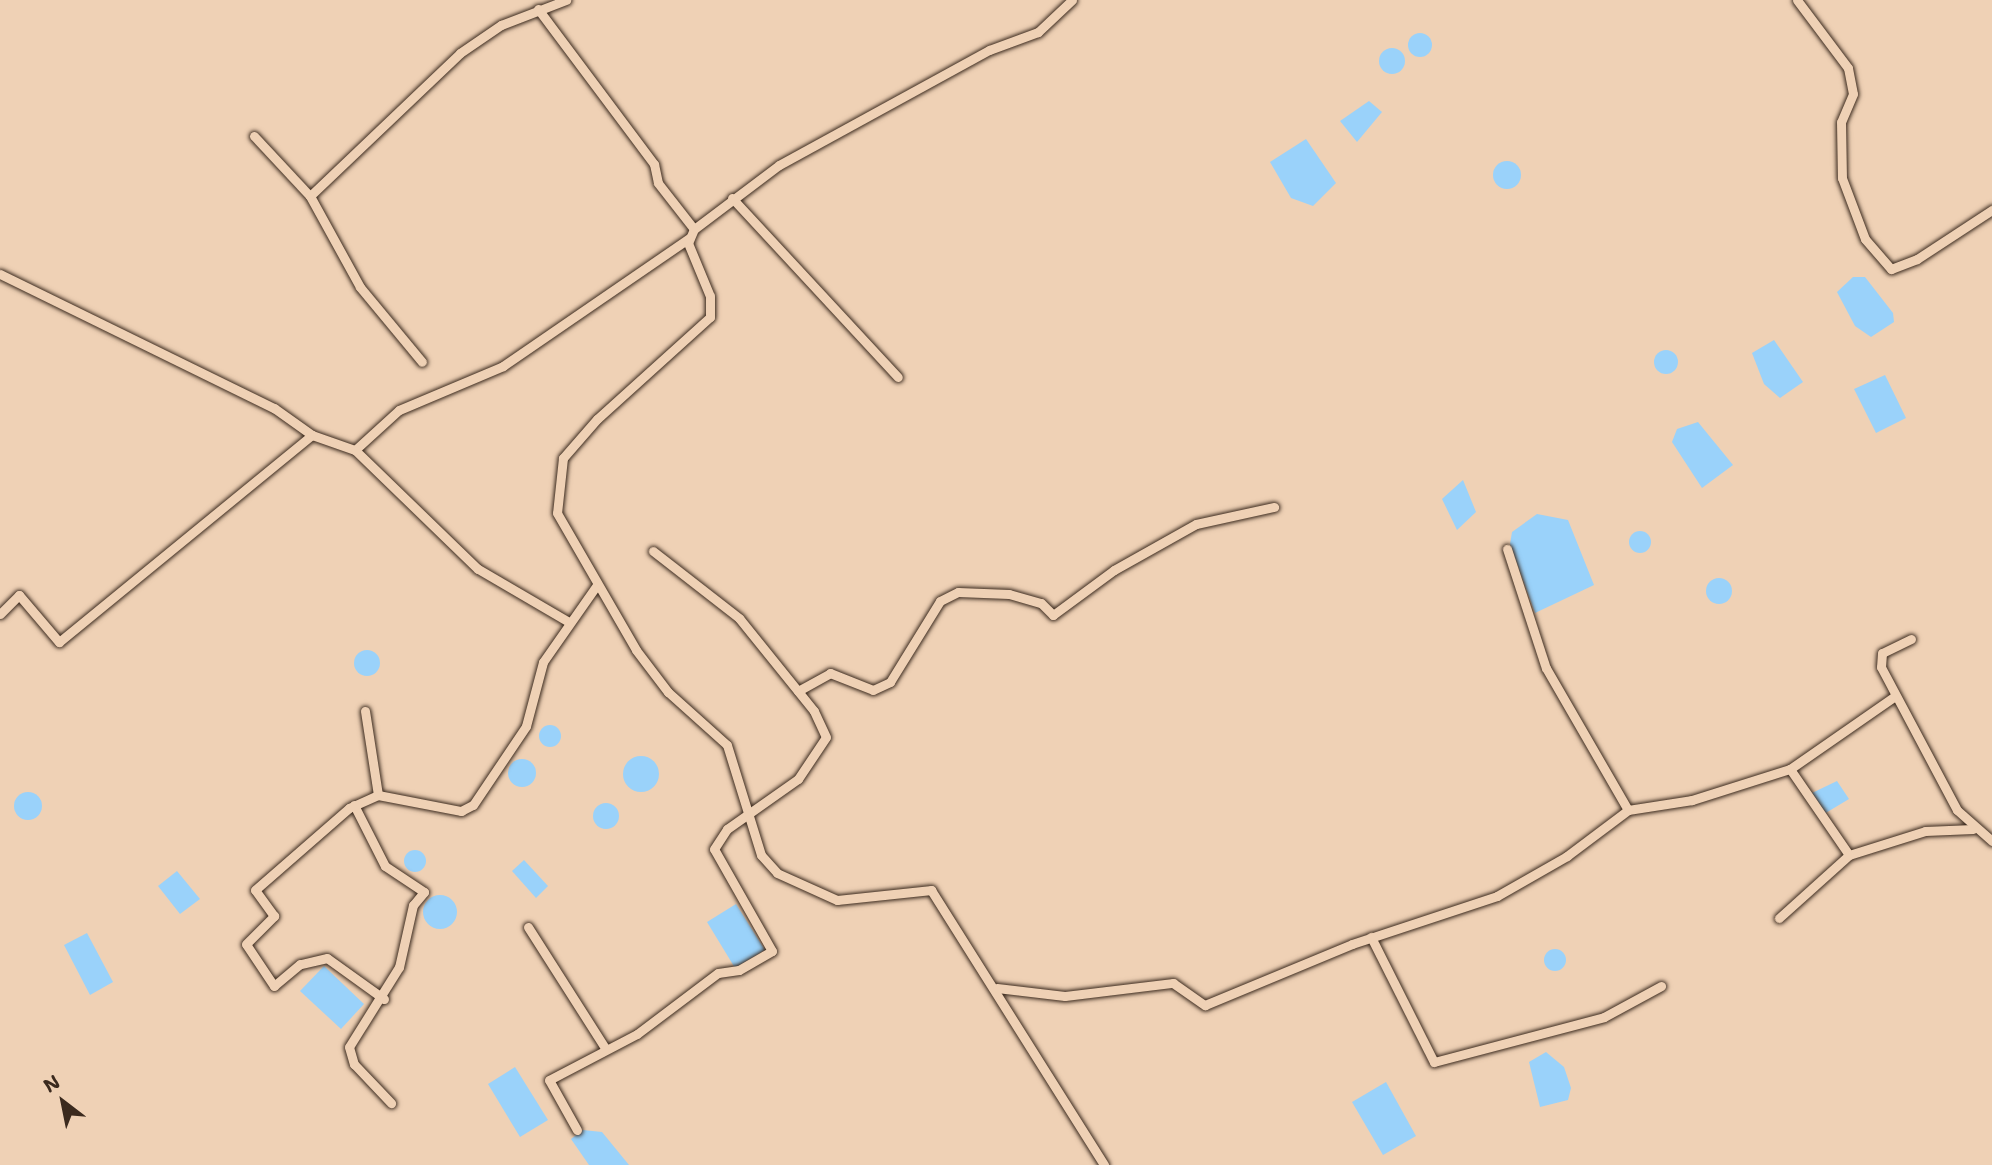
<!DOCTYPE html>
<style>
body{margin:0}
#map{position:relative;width:1992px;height:1165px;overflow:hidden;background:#efd1b5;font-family:"Shantell Sans",sans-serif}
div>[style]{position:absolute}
.water>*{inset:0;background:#9ad2fa}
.round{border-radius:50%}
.roads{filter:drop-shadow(0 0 2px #3b2a1e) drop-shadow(0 0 2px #3b2a1e)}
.street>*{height:9px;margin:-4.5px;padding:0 4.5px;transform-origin:4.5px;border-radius:4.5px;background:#efd1b5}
span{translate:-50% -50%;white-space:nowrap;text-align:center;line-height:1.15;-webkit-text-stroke:6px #efd1b5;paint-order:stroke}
.north{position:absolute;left:28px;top:1067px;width:70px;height:70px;-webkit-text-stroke:5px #efd1b5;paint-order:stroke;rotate:328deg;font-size:19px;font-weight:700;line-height:28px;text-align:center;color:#3b2a1e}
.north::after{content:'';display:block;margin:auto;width:24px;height:32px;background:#3b2a1e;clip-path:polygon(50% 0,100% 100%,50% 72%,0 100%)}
</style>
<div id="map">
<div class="water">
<i class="round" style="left:1408px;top:33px;width:24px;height:24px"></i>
<i class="round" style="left:1379px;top:48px;width:26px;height:26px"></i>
<i style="clip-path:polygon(1369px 101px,1382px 112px,1357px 142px,1340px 121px)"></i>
<i style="clip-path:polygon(1306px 139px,1336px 183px,1313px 206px,1291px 198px,1270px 162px)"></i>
<i class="round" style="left:1493px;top:161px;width:28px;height:28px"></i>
<i style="clip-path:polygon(1853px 277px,1865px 277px,1893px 313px,1894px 322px,1871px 337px,1855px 326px,1837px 292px)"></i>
<i style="clip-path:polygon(1774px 340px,1803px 382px,1780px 398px,1764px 384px,1752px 353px)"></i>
<i class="round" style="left:1654px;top:350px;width:24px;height:24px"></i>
<i style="clip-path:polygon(1885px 375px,1906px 418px,1876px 433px,1854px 389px)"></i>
<i style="clip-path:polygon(1698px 422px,1733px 465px,1702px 488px,1672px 442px,1677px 429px)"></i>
<i style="clip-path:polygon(1463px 480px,1476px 512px,1457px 530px,1442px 499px)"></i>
<i style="clip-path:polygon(1537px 514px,1568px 520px,1594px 585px,1535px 613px,1510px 544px,1512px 532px)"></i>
<i class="round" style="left:1629px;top:531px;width:22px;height:22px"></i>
<i class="round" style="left:1706px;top:578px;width:26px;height:26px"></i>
<i class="round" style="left:354px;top:650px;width:26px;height:26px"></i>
<i class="round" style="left:539px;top:725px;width:22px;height:22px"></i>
<i class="round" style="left:623px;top:756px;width:36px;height:36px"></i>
<i class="round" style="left:508px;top:759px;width:28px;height:28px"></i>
<i style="clip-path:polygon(1837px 781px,1849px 799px,1824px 814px,1812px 793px)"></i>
<i class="round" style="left:14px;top:792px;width:28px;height:28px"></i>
<i class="round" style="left:593px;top:803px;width:26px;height:26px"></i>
<i class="round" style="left:404px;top:850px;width:22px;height:22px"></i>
<i style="clip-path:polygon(524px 860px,548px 886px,536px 898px,512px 871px)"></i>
<i style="clip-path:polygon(177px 871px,200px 899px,180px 914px,158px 886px)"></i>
<i class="round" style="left:423px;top:895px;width:34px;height:34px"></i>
<i style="clip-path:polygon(736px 904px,765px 950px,735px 968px,707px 922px)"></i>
<i style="clip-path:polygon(87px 933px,113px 982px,90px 995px,64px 945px)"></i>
<i class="round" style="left:1544px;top:949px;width:22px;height:22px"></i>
<i style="clip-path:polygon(324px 966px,364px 1004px,341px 1029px,300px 991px)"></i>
<i style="clip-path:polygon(1546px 1052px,1564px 1067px,1571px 1088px,1568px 1100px,1540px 1107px,1529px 1062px)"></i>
<i style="clip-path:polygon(515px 1067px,548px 1120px,520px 1137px,488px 1084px)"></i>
<i style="clip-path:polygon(1386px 1082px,1416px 1136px,1383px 1155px,1352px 1102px)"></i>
<i style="clip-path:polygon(583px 1130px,602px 1132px,629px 1165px,589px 1165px,571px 1139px)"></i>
</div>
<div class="roads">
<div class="street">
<i style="left:1072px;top:0;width:47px;rotate:136.7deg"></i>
<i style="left:1038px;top:32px;width:52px;rotate:159.8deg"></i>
<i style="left:989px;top:50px;width:239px;rotate:151.3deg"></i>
<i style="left:779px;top:165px;width:106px;rotate:143deg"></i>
<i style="left:694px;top:229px;width:15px;rotate:113deg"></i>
<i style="left:688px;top:243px;width:57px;rotate:67.5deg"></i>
<i style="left:710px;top:296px;width:21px;rotate:90deg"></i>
<i style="left:710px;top:317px;width:152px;rotate:137.9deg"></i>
<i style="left:597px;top:419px;width:52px;rotate:131.1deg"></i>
<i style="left:563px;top:458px;width:55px;rotate:96.2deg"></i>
<i style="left:557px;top:513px;width:158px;rotate:60deg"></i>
<i style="left:636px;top:650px;width:53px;rotate:52.7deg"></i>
<i style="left:668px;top:692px;width:79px;rotate:41.9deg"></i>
<i style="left:727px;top:745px;width:115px;rotate:72.8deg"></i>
<i style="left:761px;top:855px;width:24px;rotate:48deg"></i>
<i style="left:777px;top:873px;width:66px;rotate:24.2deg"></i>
<i style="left:837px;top:900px;width:95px;rotate:-6.1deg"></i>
<i style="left:931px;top:890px;width:325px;rotate:57.8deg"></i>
<i style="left:1797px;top:0;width:85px;rotate:53.1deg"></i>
<i style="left:1848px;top:68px;width:26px;rotate:79deg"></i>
<i style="left:1853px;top:94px;width:30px;rotate:113deg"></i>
<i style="left:1841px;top:122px;width:56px;rotate:89deg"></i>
<i style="left:1842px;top:178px;width:65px;rotate:69.3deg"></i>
<i style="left:1865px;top:239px;width:40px;rotate:49deg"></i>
<i style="left:1891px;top:269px;width:28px;rotate:-21deg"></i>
<i style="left:1917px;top:259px;width:90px;rotate:-33.2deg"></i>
<i style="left:538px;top:9px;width:194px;rotate:53.2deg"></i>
<i style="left:654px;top:164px;width:19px;rotate:78deg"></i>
<i style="left:658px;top:183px;width:58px;rotate:52deg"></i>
<i style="left:254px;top:136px;width:82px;rotate:47deg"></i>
<i style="left:310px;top:196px;width:104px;rotate:61.2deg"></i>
<i style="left:360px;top:287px;width:97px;rotate:50.4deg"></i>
<i style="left:310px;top:196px;width:207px;rotate:-43.6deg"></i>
<i style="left:460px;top:53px;width:50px;rotate:-34.3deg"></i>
<i style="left:501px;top:25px;width:70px;rotate:-21deg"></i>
<i style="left:732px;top:198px;width:244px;rotate:47.2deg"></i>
<i style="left:0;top:274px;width:305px;rotate:26.1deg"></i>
<i style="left:274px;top:408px;width:47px;rotate:35.4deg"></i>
<i style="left:312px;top:435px;width:46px;rotate:19.2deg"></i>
<i style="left:355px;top:450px;width:171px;rotate:44.1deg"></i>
<i style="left:478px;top:569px;width:103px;rotate:30.3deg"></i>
<i style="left:355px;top:450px;width:59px;rotate:-42.3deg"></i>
<i style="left:399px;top:410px;width:113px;rotate:-22.9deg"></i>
<i style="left:503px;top:366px;width:226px;rotate:-34.5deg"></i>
<i style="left:1507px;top:549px;width:125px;rotate:71.9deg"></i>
<i style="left:1546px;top:668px;width:164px;rotate:60deg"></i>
<i style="left:1628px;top:810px;width:65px;rotate:-8.9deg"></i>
<i style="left:1692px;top:800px;width:103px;rotate:-17.6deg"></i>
<i style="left:1790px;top:769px;width:128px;rotate:-34.8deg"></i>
<i style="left:0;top:614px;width:27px;rotate:-45deg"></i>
<i style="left:19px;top:595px;width:62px;rotate:49.6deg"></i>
<i style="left:59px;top:642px;width:327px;rotate:-39.3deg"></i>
<i style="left:1911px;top:639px;width:32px;rotate:154deg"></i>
<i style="left:1882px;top:653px;width:14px;rotate:94deg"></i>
<i style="left:1881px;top:667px;width:162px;rotate:62deg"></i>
<i style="left:1957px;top:810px;width:47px;rotate:41.5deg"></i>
<i style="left:798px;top:691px;width:37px;rotate:-29deg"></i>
<i style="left:830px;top:673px;width:46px;rotate:21.6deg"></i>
<i style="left:873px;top:690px;width:19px;rotate:-25deg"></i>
<i style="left:890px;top:682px;width:95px;rotate:-58.3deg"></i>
<i style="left:940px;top:601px;width:20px;rotate:-27deg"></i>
<i style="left:958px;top:592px;width:51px;rotate:2.2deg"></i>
<i style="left:1009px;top:594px;width:33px;rotate:16deg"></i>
<i style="left:1041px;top:603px;width:17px;rotate:45deg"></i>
<i style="left:1053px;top:615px;width:76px;rotate:-36.4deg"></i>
<i style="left:1114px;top:570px;width:94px;rotate:-29.3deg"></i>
<i style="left:1196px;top:524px;width:80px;rotate:-12.3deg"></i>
<i style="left:365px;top:711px;width:85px;rotate:81.2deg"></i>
<i style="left:1790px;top:769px;width:104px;rotate:55.5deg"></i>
<i style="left:1849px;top:855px;width:80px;rotate:-17.5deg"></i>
<i style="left:1925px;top:831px;width:48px;rotate:-2.4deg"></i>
<i style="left:354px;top:805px;width:68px;rotate:63.1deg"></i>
<i style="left:385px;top:866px;width:47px;rotate:33.7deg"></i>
<i style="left:424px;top:892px;width:17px;rotate:130deg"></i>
<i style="left:413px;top:905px;width:64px;rotate:102.7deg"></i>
<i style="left:399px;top:967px;width:94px;rotate:122deg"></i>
<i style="left:349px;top:1047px;width:18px;rotate:74deg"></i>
<i style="left:354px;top:1064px;width:54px;rotate:46.5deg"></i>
<i style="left:1779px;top:918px;width:94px;rotate:-42deg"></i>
<i style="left:528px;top:927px;width:143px;rotate:57.5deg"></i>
<i style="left:1371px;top:937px;width:140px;rotate:63.3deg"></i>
<i style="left:1434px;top:1062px;width:176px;rotate:-14.8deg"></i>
<i style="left:1604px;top:1017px;width:65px;rotate:-28.5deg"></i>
<i style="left:997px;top:988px;width:68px;rotate:6.7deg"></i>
<i style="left:1065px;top:996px;width:109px;rotate:-6.9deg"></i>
<i style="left:1173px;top:983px;width:39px;rotate:35deg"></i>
<i style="left:1205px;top:1005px;width:159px;rotate:-22.5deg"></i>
<i style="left:1352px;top:944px;width:153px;rotate:-18.3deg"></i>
<i style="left:1497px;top:896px;width:81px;rotate:-29.7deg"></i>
<i style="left:1567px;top:856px;width:76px;rotate:-37deg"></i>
<i style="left:384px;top:999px;width:70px;rotate:-144.3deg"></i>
<i style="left:327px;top:958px;width:28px;rotate:167deg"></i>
<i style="left:300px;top:964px;width:34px;rotate:140deg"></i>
<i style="left:274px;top:986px;width:50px;rotate:-123.7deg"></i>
<i style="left:246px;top:944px;width:40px;rotate:-45deg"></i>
<i style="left:274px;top:916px;width:32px;rotate:-126deg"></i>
<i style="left:255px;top:890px;width:125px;rotate:-41.1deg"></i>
<i style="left:349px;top:808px;width:32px;rotate:-24deg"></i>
<i style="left:378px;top:795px;width:85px;rotate:10.9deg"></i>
<i style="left:461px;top:811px;width:13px;rotate:-27deg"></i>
<i style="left:473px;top:805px;width:95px;rotate:-56.1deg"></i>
<i style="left:526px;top:726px;width:66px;rotate:-75.1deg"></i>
<i style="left:543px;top:662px;width:94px;rotate:-55deg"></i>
<i style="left:577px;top:1130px;width:57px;rotate:-119.2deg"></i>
<i style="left:549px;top:1080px;width:99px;rotate:-27.6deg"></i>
<i style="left:637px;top:1034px;width:101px;rotate:-37deg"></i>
<i style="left:718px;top:973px;width:21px;rotate:-8deg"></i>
<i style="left:739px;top:970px;width:38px;rotate:-30deg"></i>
<i style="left:772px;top:951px;width:117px;rotate:-119.6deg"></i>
<i style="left:714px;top:849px;width:24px;rotate:-57deg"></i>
<i style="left:727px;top:829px;width:87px;rotate:-35.2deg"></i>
<i style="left:798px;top:779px;width:50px;rotate:-56.3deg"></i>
<i style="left:826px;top:737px;width:29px;rotate:-115deg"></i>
<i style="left:814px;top:711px;width:119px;rotate:-128.9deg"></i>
<i style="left:739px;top:618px;width:109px;rotate:-142.1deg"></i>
</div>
</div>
<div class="north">N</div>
</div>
